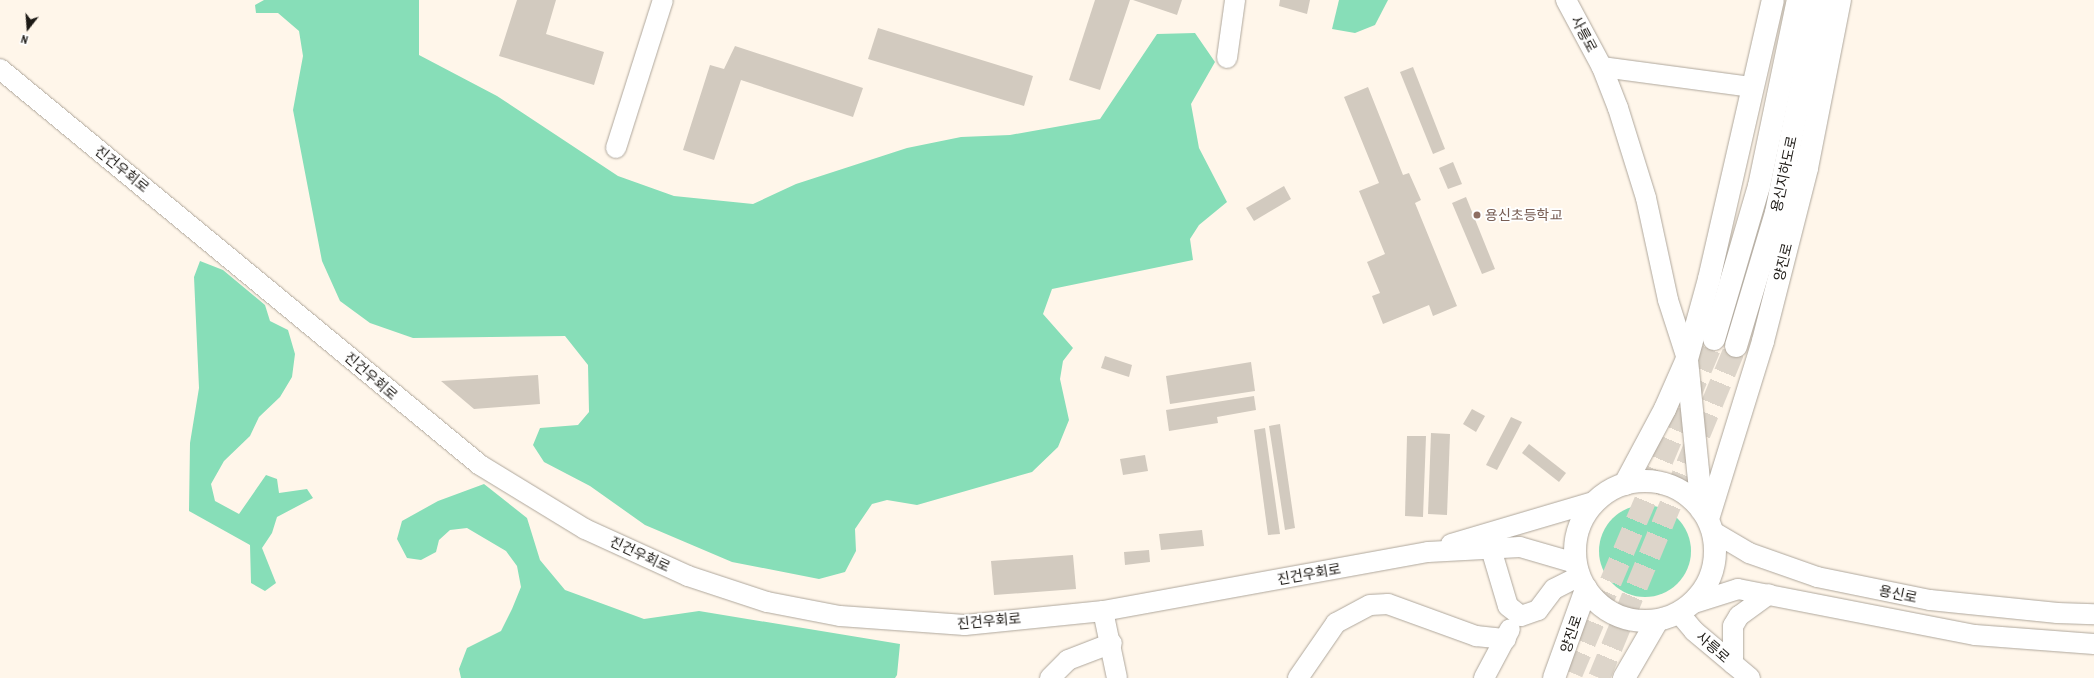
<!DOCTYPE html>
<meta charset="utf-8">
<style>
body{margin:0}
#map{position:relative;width:2094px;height:678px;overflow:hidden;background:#fff6ea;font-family:"Archivo Narrow","Noto Sans KR",sans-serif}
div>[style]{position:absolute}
.green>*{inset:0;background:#87deb8}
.round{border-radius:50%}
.building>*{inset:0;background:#d2cabf}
.major-tunnel>*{height:22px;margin-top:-11px;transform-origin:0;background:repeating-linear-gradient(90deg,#ddd5ca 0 22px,transparent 0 33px)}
.roads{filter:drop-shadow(0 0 1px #afa79c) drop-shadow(0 0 1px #afa79c)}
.minor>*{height:20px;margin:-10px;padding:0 10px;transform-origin:10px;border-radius:10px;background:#fff}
.major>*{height:22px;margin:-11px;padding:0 11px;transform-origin:11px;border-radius:11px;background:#fff}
.major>.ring{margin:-11px;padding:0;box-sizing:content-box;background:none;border:22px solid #fff;border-radius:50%}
.dots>*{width:11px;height:11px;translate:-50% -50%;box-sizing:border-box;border:2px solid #fff;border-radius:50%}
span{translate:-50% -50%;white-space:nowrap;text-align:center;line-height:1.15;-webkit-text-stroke:3.5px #fff;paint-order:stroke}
.street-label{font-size:14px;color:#1d1a16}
.education-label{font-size:14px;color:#785e54}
.left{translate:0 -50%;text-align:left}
.north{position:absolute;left:8px;top:8px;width:40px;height:40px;-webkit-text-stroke:3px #fff;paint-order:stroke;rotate:197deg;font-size:11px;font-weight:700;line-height:16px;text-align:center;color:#1d1a16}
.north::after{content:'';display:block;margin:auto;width:14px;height:18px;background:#1d1a16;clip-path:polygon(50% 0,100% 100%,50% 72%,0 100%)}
</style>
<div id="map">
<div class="green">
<i style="clip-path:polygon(264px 0,419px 0,419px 55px,497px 96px,618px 176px,674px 196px,753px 204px,796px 184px,907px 148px,961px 137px,1010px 135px,1100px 119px,1157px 34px,1195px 33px,1215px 62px,1191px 104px,1199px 148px,1227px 202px,1199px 225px,1190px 239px,1193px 260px,1052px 289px,1043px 314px,1073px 348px,1063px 361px,1060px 379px,1069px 420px,1058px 447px,1032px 472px,917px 505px,887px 500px,872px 504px,855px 529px,856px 551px,845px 572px,819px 579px,732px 562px,645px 525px,590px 486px,544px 462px,533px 445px,540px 428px,578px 425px,589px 412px,588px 365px,565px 336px,413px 338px,370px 323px,340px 301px,322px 261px,293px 110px,303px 56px,299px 31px,278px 13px,256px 13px,255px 5px)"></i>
<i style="clip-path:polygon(1339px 0,1388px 0,1375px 25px,1355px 33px,1332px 29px)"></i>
<i style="clip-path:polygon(200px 261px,223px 270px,265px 305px,270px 321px,288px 330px,295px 354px,292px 377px,280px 397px,259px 417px,250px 436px,224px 461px,211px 484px,215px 501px,239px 514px,266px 475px,277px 479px,279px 493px,307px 489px,313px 498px,277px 517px,272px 533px,262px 548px,276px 583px,265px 591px,251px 583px,250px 545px,189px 511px,190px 443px,199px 388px,194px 277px)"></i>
<i style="clip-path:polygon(484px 484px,527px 518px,540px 560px,565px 590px,644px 619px,699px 611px,900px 644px,897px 675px,895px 678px,461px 678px,459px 669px,467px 648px,501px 631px,512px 609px,521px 587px,517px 566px,506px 551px,467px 528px,450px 530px,439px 540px,436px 552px,421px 560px,407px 558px,397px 539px,402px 521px,438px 501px)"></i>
<i class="round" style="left:1599px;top:505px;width:92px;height:92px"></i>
</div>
<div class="building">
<i style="clip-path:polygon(517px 0,556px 0,546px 34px,604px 52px,594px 85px,499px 56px)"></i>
<i style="clip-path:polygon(1095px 0,1130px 0,1100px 90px,1069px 80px)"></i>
<i style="clip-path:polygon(1133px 0,1182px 0,1177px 15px)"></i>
<i style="clip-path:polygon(1280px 0,1310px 0,1307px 14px,1279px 6px)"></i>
<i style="clip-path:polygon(878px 28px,1033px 76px,1024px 106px,868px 59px)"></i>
<i style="clip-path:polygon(735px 46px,863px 88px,853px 117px,741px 80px,714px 160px,683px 150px,710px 65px,724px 69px)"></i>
<i style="clip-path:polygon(1413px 67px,1445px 149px,1433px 154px,1400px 72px)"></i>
<i style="clip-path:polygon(1368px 87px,1403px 175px,1409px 173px,1421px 200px,1415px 203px,1457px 306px,1433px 316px,1429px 305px,1383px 324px,1372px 296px,1380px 293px,1367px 262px,1385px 254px,1359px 191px,1379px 183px,1344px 97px)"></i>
<i style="clip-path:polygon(1453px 162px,1462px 184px,1448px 189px,1439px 168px)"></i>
<i style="clip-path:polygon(1284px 186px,1291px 199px,1254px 221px,1246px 208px)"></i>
<i style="clip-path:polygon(1466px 197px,1495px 269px,1482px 274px,1452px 203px)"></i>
<i style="clip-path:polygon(1105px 356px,1132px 365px,1129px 377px,1101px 368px)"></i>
<i style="clip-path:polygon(1251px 362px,1255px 391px,1170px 404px,1166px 376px)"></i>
<i style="clip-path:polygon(538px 375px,540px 404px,474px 409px,441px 381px)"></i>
<i style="clip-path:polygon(1254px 396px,1256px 410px,1217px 417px,1218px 423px,1169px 431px,1166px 410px)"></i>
<i style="clip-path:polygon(1472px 409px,1485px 416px,1476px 432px,1463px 424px)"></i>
<i style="clip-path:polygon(1511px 417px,1522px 422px,1497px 470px,1486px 465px)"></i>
<i style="clip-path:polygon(1280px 424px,1295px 528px,1285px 530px,1269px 426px)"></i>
<i style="clip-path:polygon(1265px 428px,1280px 534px,1268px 535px,1254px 430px)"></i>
<i style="clip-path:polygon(1431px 433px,1450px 434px,1447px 515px,1428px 514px)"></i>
<i style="clip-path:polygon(1407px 436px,1426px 436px,1423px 517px,1405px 516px)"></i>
<i style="clip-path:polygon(1529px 444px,1566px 473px,1559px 482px,1522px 453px)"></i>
<i style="clip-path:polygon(1145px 455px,1148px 471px,1123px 475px,1120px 459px)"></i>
<i style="clip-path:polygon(1202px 530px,1204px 546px,1161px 550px,1159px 534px)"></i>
<i style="clip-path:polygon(1149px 550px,1150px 562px,1125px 565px,1124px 552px)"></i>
<i style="clip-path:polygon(1073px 555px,1076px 589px,994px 595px,991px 561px)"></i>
</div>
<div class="major-tunnel">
<i style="left:1572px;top:673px;width:363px;rotate:-67deg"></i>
<i style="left:1599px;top:678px;width:359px;rotate:-67.6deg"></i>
</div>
<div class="roads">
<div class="minor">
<i style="left:1566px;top:0;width:76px;rotate:61.8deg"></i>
<i style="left:1602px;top:67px;width:44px;rotate:68.7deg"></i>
<i style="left:1618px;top:108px;width:94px;rotate:72.7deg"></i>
<i style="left:1646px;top:198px;width:104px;rotate:77.8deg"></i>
<i style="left:1668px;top:300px;width:62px;rotate:72.1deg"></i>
<i style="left:1227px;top:58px;width:59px;rotate:-82.1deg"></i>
<i style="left:1602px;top:67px;width:151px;rotate:7.6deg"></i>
<i style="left:0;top:69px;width:622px;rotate:39.52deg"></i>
<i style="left:480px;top:465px;width:123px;rotate:31.4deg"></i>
<i style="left:585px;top:529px;width:113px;rotate:24.5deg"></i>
<i style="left:688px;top:576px;width:83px;rotate:18.2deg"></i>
<i style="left:767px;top:602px;width:74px;rotate:10.9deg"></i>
<i style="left:840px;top:616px;width:125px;rotate:4.1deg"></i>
<i style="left:965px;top:625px;width:139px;rotate:-5.8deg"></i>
<i style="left:1103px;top:611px;width:330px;rotate:-10.3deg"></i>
<i style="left:1428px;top:552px;width:92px;rotate:-3.1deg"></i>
<i style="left:1520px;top:547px;width:57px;rotate:16.2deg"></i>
<i style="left:616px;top:148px;width:155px;rotate:-72.4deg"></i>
<i style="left:1712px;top:531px;width:43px;rotate:30.7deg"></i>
<i style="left:1749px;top:553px;width:72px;rotate:19.4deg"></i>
<i style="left:1817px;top:577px;width:115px;rotate:11.5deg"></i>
<i style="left:1930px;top:600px;width:128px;rotate:5.8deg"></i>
<i style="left:2057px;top:613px;width:37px;rotate:2deg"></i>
<i style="left:1451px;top:544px;width:149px;rotate:-16.4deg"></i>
<i style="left:1491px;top:549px;width:59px;rotate:73.4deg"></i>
<i style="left:1508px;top:606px;width:16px;rotate:38deg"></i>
<i style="left:1521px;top:616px;width:18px;rotate:-19deg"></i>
<i style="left:1538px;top:610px;width:26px;rotate:-53deg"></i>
<i style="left:1554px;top:589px;width:28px;rotate:-27deg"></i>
<i style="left:1691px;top:604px;width:49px;rotate:-17.7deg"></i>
<i style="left:1738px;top:589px;width:241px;rotate:11deg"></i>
<i style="left:1975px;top:635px;width:119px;rotate:4.3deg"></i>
<i style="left:1103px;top:611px;width:68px;rotate:78.2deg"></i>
<i style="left:1679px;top:613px;width:23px;rotate:50deg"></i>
<i style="left:1694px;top:631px;width:73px;rotate:40deg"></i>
<i style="left:1733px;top:664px;width:38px;rotate:-90deg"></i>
<i style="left:1733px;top:626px;width:12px;rotate:-59deg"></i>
<i style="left:1739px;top:616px;width:37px;rotate:-36deg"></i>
<i style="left:1050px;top:678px;width:25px;rotate:-45deg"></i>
<i style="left:1068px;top:660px;width:47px;rotate:-21.1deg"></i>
<i style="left:1298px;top:678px;width:67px;rotate:-55.4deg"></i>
<i style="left:1336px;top:623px;width:38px;rotate:-28deg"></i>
<i style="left:1370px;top:605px;width:18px;rotate:-3deg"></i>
<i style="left:1388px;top:604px;width:94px;rotate:20deg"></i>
<i style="left:1476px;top:636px;width:30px;rotate:6deg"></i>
<i style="left:1484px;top:678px;width:55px;rotate:-62deg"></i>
</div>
<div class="major">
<i style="left:1714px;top:339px;width:159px;rotate:-73.6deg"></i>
<i style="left:1759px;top:186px;width:190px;rotate:-78.2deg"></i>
<i style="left:1736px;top:346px;width:139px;rotate:-73.3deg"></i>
<i style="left:1776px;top:213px;width:217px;rotate:-78.6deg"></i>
<i style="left:1687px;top:360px;width:151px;rotate:84.3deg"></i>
<i class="ring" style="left:1575px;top:481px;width:118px;height:118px"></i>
<i style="left:1625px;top:484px;width:85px;rotate:-61.9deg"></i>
<i style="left:1665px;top:409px;width:55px;rotate:-66.3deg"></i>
<i style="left:1687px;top:359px;width:83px;rotate:-74.6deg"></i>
<i style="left:1709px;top:279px;width:286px;rotate:-77.1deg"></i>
<i style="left:1708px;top:519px;width:186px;rotate:-72.8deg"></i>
<i style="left:1763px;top:341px;width:179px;rotate:-75.7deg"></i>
<i style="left:1807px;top:168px;width:171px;rotate:-78.9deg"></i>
<i style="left:1554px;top:678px;width:95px;rotate:-70.2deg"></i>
<i style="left:1624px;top:678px;width:66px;rotate:-59.9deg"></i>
</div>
</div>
<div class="dots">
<i style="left:1477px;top:215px;background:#8d6e63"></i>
</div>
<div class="street-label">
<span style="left:1584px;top:34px;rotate:62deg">사릉로</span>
<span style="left:122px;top:169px;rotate:39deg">진건우회로</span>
<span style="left:1784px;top:174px;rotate:-78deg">용신지하도로</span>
<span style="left:1783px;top:262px;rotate:-76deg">양진로</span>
<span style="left:371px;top:376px;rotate:41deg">진건우회로</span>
<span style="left:640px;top:554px;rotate:25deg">진건우회로</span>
<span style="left:1309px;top:574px;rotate:-10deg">진건우회로</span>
<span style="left:1898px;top:594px;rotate:12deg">용신로</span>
<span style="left:989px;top:621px;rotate:-5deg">진건우회로</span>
<span style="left:1571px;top:634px;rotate:-71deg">양진로</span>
<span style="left:1713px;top:647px;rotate:41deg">사릉로</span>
</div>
<div class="education-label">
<span class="left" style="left:1485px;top:215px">용신초등학교</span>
</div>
<div class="north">N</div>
</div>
